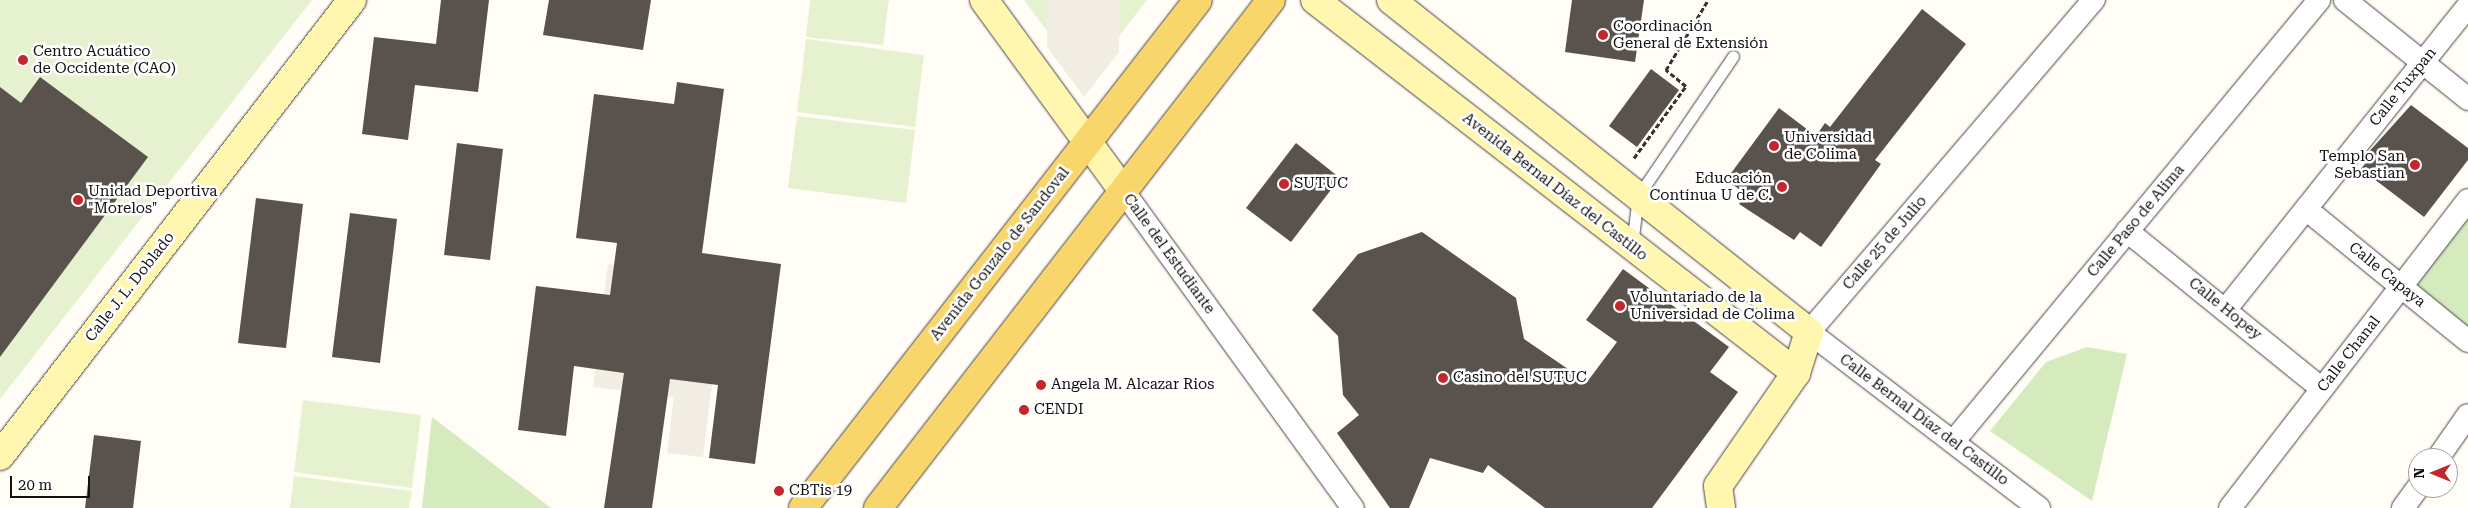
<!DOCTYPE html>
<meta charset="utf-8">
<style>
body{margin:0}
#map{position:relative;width:2468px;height:508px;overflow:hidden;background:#fffdf5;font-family:"Roboto Serif",serif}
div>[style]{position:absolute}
.green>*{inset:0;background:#d5ebbd}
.pitch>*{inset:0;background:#e6f2cf}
.plaza>*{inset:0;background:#f1ede2}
.building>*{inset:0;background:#5a524d}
.path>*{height:3px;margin-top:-1.5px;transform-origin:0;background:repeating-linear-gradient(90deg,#333 0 5px,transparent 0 7.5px)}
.roads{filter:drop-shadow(0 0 1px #444) drop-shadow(0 0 1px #444)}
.lane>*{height:11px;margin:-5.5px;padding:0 5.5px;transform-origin:5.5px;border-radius:5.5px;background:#fff}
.street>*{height:22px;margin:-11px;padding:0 11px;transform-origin:11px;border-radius:11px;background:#fff}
.secondary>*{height:28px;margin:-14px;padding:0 14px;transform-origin:14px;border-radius:14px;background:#fff6b0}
.primary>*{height:28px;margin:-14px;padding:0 14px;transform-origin:14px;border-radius:14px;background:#f9d66b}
.dots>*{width:14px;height:14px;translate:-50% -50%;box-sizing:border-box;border:2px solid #fff;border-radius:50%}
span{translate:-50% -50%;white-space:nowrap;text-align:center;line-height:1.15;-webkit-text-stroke:5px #fff;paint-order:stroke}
.poi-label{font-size:15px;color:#111}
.left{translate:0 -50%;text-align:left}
.right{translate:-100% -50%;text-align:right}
.street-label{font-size:15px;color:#111}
.north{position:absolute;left:2408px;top:448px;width:50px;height:50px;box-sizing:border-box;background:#fff;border:1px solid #a0a0a0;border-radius:50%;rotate:270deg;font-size:14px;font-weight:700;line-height:20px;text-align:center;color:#111}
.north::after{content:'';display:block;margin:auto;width:18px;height:22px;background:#c4262e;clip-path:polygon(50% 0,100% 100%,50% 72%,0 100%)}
.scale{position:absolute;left:10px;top:476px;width:80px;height:22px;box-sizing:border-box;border:2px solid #111;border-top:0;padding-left:6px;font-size:15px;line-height:18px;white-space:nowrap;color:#111;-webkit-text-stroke:4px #fff;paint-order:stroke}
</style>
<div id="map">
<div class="green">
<i style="clip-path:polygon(2468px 215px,2468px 331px,2411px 284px)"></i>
<i style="clip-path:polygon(2087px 347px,2127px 354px,2092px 501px,1990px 431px,2046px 362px)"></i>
<i style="clip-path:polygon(432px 417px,551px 508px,422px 508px)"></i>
</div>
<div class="pitch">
<i style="clip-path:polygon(0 0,312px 0,0 399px)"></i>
<i style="clip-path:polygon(810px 0,889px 0,883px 45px,806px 37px)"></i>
<i style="clip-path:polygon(1024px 0,1147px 0,1084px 81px)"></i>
<i style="clip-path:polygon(806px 39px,924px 55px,915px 127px,797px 112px)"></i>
<i style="clip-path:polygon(797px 116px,915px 130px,906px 203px,788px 188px)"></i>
<i style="clip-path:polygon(303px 400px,421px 415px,412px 488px,294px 472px)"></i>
<i style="clip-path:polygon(294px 476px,412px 491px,409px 508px,290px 508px)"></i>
</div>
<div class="plaza">
<i style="clip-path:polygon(1048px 0,1120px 0,1119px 52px,1084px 97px,1047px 47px)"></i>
<i style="clip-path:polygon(608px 264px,725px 279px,703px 457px,667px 453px,674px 397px,593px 387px)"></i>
</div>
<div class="building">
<i style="clip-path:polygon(441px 0,489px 0,478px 92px,415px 85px,408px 140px,362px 134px,374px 37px,436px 44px)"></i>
<i style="clip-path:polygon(549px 0,651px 0,643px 50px,543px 35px)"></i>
<i style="clip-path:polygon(1572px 0,1644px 0,1635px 62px,1565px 52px)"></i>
<i style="clip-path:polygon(1922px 9px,1966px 44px,1875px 160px,1881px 164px,1821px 247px,1800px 232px,1794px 240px,1739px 204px,1746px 194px,1726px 180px,1779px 108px,1816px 136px,1825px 123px,1830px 127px)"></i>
<i style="clip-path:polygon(1651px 69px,1679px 90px,1637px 147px,1609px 126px)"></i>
<i style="clip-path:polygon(40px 77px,148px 157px,0 357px,0 87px,21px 103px)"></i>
<i style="clip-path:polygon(677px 82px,724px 89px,702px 253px,781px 264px,755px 464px,709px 458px,718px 385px,670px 379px,652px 508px,604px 508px,624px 373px,574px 366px,566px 436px,518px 430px,536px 286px,610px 295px,617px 243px,576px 238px,594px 94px,674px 104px)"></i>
<i style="clip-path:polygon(2411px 105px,2468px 148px,2468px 160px,2424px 217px,2361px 169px,2370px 157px,2367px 154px)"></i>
<i style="clip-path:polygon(457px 143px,503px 149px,490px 260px,444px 255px)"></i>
<i style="clip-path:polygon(1296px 143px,1340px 178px,1291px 242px,1246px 208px)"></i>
<i style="clip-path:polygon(256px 198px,303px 204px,286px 348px,238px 343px)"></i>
<i style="clip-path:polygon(350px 213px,397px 219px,380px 363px,332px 357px)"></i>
<i style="clip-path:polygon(1422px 232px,1516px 298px,1524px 339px,1587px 382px,1617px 342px,1586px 320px,1623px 269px,1729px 347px,1710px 372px,1738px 392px,1652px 508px,1545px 508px,1488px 465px,1483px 473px,1430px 458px,1409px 508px,1390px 508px,1337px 433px,1359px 415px,1343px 395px,1338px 336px,1312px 310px,1358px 254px)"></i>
<i style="clip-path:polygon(94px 435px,141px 441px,133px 508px,85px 508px)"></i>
</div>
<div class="path">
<i style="left:1634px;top:158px;width:89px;rotate:-54.2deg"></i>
<i style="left:1686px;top:86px;width:26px;rotate:-141deg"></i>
<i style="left:1666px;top:70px;width:82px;rotate:-59deg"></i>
</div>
<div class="roads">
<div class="lane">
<i style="left:1632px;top:245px;width:49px;rotate:-83deg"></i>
<i style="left:1638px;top:196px;width:169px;rotate:-55.8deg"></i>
</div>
<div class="street">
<i style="left:2345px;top:0;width:158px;rotate:38.8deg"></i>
<i style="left:1124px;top:192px;width:390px;rotate:54.1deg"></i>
<i style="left:2306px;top:209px;width:209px;rotate:39.2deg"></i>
<i style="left:2127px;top:231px;width:251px;rotate:39deg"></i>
<i style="left:2226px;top:309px;width:388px;rotate:-51.4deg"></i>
<i style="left:1953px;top:442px;width:574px;rotate:-50.37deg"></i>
<i style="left:2438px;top:458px;width:52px;rotate:-55.1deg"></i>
<i style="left:2039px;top:508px;width:290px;rotate:-142.6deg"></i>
<i style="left:1809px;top:332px;width:438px;rotate:-49.4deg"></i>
<i style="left:2230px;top:508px;width:389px;rotate:-52.3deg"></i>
<i style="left:2403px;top:508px;width:26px;rotate:-54deg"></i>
</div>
<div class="secondary">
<i style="left:984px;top:0;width:238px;rotate:53.9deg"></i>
<i style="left:1315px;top:0;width:609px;rotate:37.79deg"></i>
<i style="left:1391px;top:0;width:534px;rotate:38.46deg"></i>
<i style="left:1809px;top:332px;width:43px;rotate:107.6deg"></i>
<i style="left:1796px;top:373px;width:137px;rotate:124.6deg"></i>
<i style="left:1718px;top:486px;width:22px;rotate:82deg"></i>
<i style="left:0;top:456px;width:576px;rotate:-52.33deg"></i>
</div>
<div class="primary">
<i style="left:803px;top:508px;width:643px;rotate:-52.13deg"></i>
<i style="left:878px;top:508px;width:642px;rotate:-52.27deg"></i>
</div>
</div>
<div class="dots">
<i style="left:1603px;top:35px;background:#c4262e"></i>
<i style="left:23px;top:60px;background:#c4262e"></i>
<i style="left:1774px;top:146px;background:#c4262e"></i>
<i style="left:2415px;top:165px;background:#c4262e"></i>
<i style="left:1284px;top:184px;background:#c4262e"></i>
<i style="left:1782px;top:187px;background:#c4262e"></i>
<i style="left:78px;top:200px;background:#c4262e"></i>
<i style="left:1620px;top:306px;background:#c4262e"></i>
<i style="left:1443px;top:378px;background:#c4262e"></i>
<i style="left:1041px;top:385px;background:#c4262e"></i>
<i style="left:1024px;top:410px;background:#c4262e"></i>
<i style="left:779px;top:491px;background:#c4262e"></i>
</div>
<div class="poi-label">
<span class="left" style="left:1613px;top:35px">Coordinación<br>General de Extensión</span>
<span class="left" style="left:33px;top:60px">Centro Acuático<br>de Occidente (CAO)</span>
<span class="left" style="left:1784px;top:146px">Universidad<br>de Colima</span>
<span class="right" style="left:2405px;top:165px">Templo San<br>Sebastian</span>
<span class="right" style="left:1772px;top:187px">Educación<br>Contínua U de C.</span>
<span class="left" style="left:1294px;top:184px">SUTUC</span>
<span class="left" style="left:88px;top:200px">Unidad Deportiva<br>"Morelos"</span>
<span class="left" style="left:1630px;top:306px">Voluntariado de la<br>Universidad de Colima</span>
<span class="left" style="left:1453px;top:378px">Casino del SUTUC</span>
<span class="left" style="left:1051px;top:385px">Angela M. Alcazar Rios</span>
<span class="left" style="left:1034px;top:410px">CENDI</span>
<span class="left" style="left:789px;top:491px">CBTis 19</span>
</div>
<div class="street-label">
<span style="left:2403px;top:87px;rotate:-51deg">Calle Tuxpan</span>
<span style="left:1555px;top:187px;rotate:38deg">Avenida Bernal Díaz del Castillo</span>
<span style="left:2136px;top:221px;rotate:-50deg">Calle Paso de Alima</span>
<span style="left:1885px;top:243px;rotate:-49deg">Calle 25 de Julio</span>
<span style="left:1000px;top:254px;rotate:-52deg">Avenida Gonzalo de Sandoval</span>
<span style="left:1169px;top:254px;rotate:54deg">Calle del Estudiante</span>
<span style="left:2387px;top:275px;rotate:39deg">Calle Capaya</span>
<span style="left:130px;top:287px;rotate:-52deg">Calle J. L. Doblado</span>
<span style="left:2225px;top:309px;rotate:39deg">Calle Hopey</span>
<span style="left:2349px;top:354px;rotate:-52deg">Calle Chanal</span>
<span style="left:1924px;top:420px;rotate:37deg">Calle Bernal Díaz del Castillo</span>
</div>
<div class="north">N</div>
<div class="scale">20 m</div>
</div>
